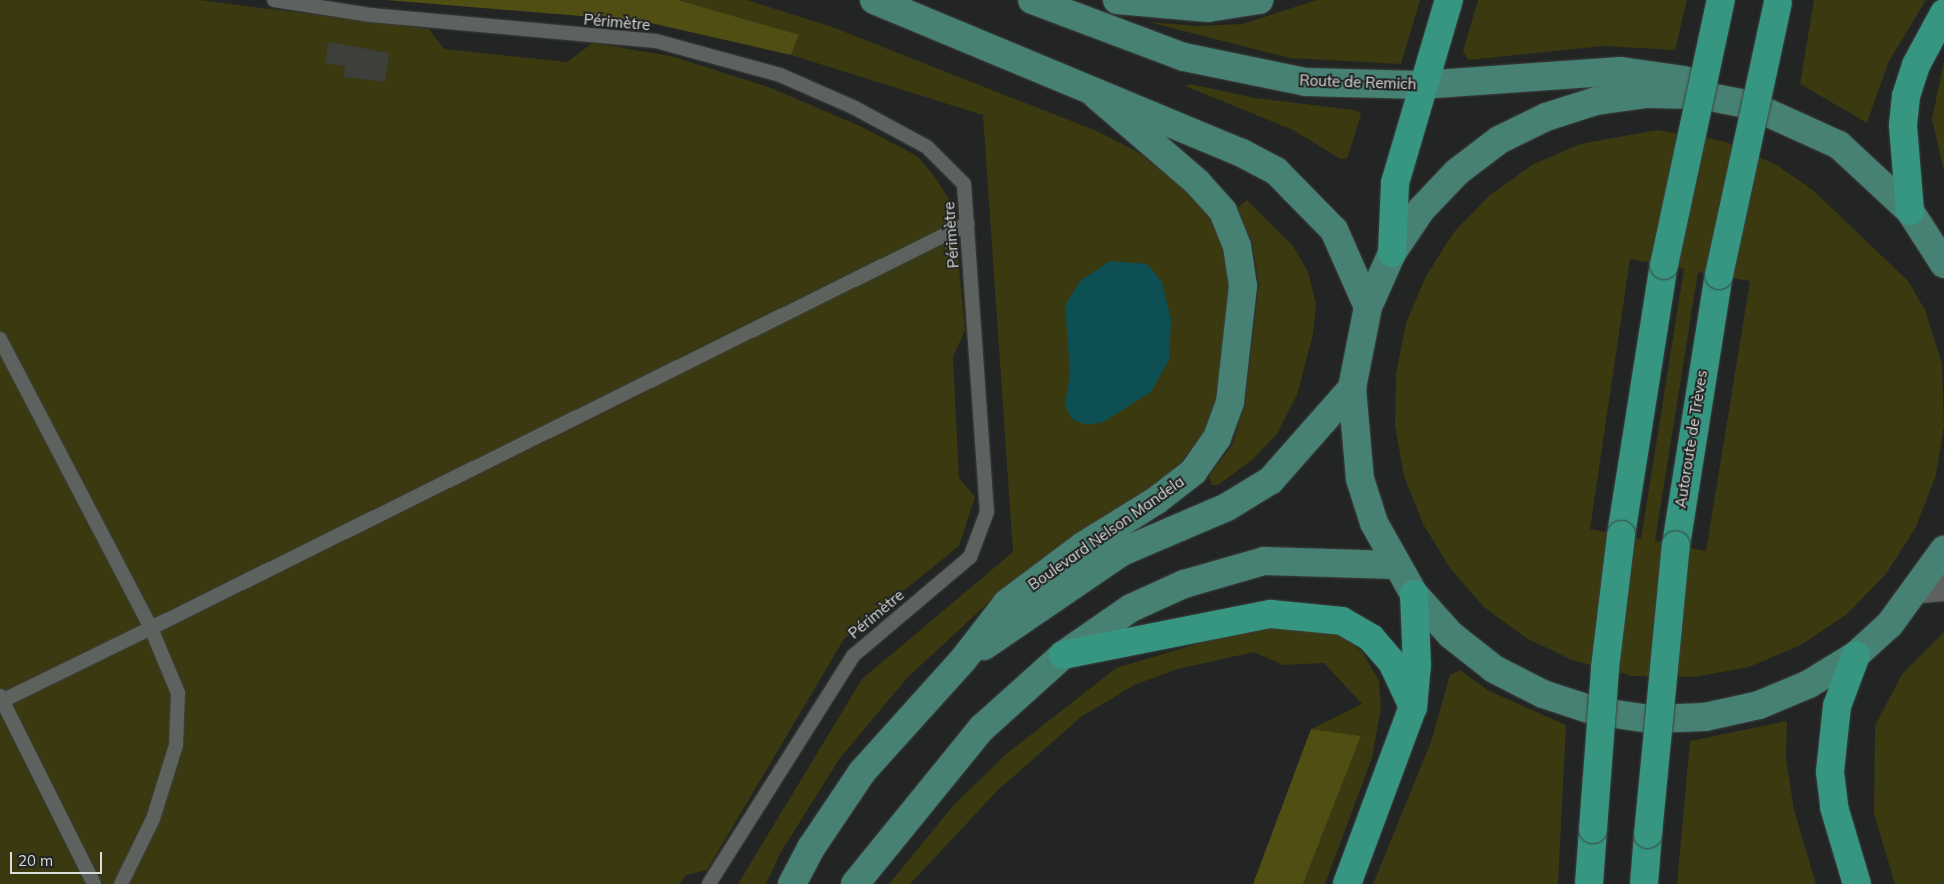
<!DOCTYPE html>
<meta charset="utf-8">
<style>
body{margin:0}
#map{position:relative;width:1944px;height:884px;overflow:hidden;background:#222523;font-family:Mulish,sans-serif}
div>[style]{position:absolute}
.green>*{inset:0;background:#3a3910}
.forest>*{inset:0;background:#514e14}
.water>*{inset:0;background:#0d4f53}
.building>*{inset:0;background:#3d3f3b}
.roads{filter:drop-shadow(0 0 1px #3d403e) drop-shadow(0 0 1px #3d403e)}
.service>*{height:14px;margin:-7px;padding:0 7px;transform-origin:7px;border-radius:7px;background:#5e625f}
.minor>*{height:28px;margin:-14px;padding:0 14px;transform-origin:14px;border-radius:14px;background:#5e625f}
.primary>*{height:28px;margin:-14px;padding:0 14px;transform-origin:14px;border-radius:14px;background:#468174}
.motorway>*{height:28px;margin:-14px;padding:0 14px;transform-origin:14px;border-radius:14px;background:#369682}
.bridges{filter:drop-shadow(0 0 1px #3d403e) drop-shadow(0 0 1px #3d403e)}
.motorway-bridge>*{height:28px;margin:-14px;padding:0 14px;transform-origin:14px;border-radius:14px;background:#369682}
span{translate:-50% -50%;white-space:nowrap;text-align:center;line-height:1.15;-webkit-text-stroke:4px #222523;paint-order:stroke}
.street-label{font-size:15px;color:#dbdddb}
.scale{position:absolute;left:10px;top:852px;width:92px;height:22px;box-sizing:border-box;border:2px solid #dbdddb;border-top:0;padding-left:6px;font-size:15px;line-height:18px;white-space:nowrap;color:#dbdddb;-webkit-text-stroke:4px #222523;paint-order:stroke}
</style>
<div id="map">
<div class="green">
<i style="clip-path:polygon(0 0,199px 0,429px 29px,444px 49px,567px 62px,593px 43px,671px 56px,771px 88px,862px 127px,917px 156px,934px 176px,953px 205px,965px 330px,953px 357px,959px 478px,975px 497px,959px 546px,844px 639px,707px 870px,686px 875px,680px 884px,0 884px)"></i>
<i style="clip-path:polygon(678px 0,747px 0,832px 27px,1099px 132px,1138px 152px,1189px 192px,1211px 219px,1225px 255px,1230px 285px,1215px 403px,1206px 429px,1181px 462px,1147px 494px,1001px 591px,907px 678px,840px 758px,781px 852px,766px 884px,738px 884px,862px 679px,1013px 552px,983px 115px,791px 55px,799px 36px)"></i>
<i style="clip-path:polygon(1317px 0,1420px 0,1401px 64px,1290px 58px,1148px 22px,1197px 26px,1242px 24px)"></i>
<i style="clip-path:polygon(1478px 0,1687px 0,1675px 50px,1603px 46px,1468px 60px,1463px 51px)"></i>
<i style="clip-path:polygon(1814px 0,1926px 0,1888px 63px,1867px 123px,1800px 84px)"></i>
<i style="clip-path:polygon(1944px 61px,1944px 171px,1932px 119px)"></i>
<i style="clip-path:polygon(1190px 84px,1255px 98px,1354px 110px,1361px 113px,1360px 118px,1347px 158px,1341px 159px,1293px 130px,1185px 86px)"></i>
<i style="clip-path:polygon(evenodd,1657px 130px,1723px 141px,1777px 165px,1814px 191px,1908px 281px,1925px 310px,1942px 364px,1944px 426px,1936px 475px,1916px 527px,1886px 574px,1847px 614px,1801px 645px,1749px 667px,1694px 677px,1632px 676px,1572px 660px,1526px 638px,1484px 607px,1450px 568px,1423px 524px,1404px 476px,1395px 426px,1396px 374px,1406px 323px,1426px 276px,1454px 232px,1490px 195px,1532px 165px,1580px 144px,1657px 130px,1630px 259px,1684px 269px,1641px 539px,1590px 529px,1630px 259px,1657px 130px,1698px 272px,1750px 281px,1706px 551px,1655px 541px,1698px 272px)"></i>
<i style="clip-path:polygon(1247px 200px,1293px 246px,1308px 272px,1316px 304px,1313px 334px,1297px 395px,1277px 434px,1252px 460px,1218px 485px,1212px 485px,1209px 476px,1232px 445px,1245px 403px,1259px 284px,1252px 242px,1237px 208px)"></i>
<i style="clip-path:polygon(1309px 627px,1341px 633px,1363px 653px,1379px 681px,1381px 707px,1372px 758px,1325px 884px,1303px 884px,1361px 736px,1311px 729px,1362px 704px,1324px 663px,1283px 665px,1254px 652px,1178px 669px,1134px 685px,1081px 717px,998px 790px,910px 884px,889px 884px,952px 807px,1005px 755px,1116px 668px,1210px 640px,1270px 628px)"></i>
<i style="clip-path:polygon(1944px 632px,1944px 884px,1895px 884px,1874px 814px,1875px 726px,1902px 674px)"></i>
<i style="clip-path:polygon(1460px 670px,1489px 691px,1566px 725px,1558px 884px,1373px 884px,1431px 742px,1450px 675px)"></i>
<i style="clip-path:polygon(1787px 721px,1786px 757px,1794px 810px,1816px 884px,1677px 884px,1690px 741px)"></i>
</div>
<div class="forest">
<i style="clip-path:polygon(386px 0,678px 0,799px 35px,791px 55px,642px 21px)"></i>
<i style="clip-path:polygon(1311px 729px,1361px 736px,1303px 884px,1253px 884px)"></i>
</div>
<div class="water">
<i style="clip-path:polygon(1110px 261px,1147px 264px,1162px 282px,1171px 320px,1169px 360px,1151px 392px,1103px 422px,1087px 425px,1072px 419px,1065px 406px,1070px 373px,1065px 305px,1081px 280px)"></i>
</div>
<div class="building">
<i style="clip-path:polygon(328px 42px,389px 53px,385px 82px,344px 77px,345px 66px,325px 63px)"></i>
</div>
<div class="roads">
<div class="service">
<i style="left:274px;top:0;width:98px;rotate:8.8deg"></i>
<i style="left:371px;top:15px;width:286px;rotate:5.2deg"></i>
<i style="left:656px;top:41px;width:129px;rotate:15.3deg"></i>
<i style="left:780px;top:75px;width:80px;rotate:23.7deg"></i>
<i style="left:853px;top:107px;width:84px;rotate:28.4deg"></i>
<i style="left:927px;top:147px;width:52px;rotate:45deg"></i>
<i style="left:964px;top:184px;width:329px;rotate:86deg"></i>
<i style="left:987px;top:512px;width:48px;rotate:110.7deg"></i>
<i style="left:970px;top:557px;width:153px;rotate:139.8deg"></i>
<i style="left:853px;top:656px;width:270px;rotate:122.3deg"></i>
<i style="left:0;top:339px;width:326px;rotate:62.4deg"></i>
<i style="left:151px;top:628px;width:168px;rotate:153.9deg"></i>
<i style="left:0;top:696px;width:210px;rotate:63.4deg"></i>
<i style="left:121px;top:884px;width:72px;rotate:-63.8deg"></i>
<i style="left:153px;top:819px;width:77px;rotate:-72.7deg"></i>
<i style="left:176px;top:745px;width:52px;rotate:-87.8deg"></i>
<i style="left:178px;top:693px;width:70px;rotate:-112.6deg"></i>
<i style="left:151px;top:628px;width:911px;rotate:-26.34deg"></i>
</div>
<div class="minor">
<i style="left:1920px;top:589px;width:24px;rotate:-5deg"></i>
</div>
<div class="primary">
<i style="left:874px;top:0;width:396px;rotate:22.6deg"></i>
<i style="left:1240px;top:152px;width:41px;rotate:27.8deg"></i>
<i style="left:1276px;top:171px;width:83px;rotate:45.5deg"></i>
<i style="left:1334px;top:230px;width:84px;rotate:66.2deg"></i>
<i style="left:1032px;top:0;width:162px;rotate:20.6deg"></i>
<i style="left:1184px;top:57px;width:125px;rotate:11.6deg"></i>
<i style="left:1306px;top:82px;width:115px;rotate:1.5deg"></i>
<i style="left:1421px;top:85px;width:200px;rotate:-4deg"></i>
<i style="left:1621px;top:71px;width:64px;rotate:8.1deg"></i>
<i style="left:1117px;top:0;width:91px;rotate:5deg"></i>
<i style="left:1208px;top:8px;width:52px;rotate:-8.9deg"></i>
<i style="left:1944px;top:264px;width:63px;rotate:-122.7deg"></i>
<i style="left:1910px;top:211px;width:97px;rotate:-137.1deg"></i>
<i style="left:1839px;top:145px;width:97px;rotate:-155.6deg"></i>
<i style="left:1751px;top:105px;width:52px;rotate:-168.9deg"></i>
<i style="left:1700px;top:95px;width:53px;rotate:-178.9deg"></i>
<i style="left:1647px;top:94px;width:51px;rotate:172.2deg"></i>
<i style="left:1596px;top:101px;width:52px;rotate:162.3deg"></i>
<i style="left:1546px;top:117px;width:52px;rotate:153.9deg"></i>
<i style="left:1499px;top:140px;width:53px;rotate:142.7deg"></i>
<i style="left:1457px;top:172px;width:52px;rotate:133.5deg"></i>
<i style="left:1421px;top:210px;width:52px;rotate:124deg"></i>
<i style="left:1392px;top:253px;width:59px;rotate:114deg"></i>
<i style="left:1368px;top:307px;width:83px;rotate:101.2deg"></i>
<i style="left:1352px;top:388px;width:91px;rotate:85deg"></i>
<i style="left:1360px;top:479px;width:46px;rotate:72.3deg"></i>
<i style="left:1374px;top:523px;width:81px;rotate:60.6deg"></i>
<i style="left:1414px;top:594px;width:55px;rotate:47.9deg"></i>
<i style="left:1451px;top:635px;width:55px;rotate:38.3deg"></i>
<i style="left:1494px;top:669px;width:55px;rotate:27deg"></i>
<i style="left:1543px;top:694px;width:55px;rotate:18.1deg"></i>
<i style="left:1595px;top:711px;width:56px;rotate:8.3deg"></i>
<i style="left:1650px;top:719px;width:55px;rotate:-2.1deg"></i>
<i style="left:1705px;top:717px;width:55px;rotate:-12.5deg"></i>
<i style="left:1759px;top:705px;width:54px;rotate:-22.8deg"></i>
<i style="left:1809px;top:684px;width:55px;rotate:-31.7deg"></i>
<i style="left:1856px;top:655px;width:46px;rotate:-42.4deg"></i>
<i style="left:1890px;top:624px;width:92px;rotate:-53.9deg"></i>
<i style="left:984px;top:646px;width:167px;rotate:-34.3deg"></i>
<i style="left:1122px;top:552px;width:114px;rotate:-23.2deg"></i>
<i style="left:1227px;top:507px;width:52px;rotate:-31.5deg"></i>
<i style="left:1271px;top:480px;width:123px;rotate:-48.6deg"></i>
<i style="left:792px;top:884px;width:41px;rotate:-62.2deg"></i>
<i style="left:811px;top:848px;width:92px;rotate:-56.1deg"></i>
<i style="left:862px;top:772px;width:151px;rotate:-48deg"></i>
<i style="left:963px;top:660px;width:72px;rotate:-52.3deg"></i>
<i style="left:1007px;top:603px;width:95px;rotate:-36.9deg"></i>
<i style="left:1083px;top:546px;width:87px;rotate:-31.9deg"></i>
<i style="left:1157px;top:500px;width:46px;rotate:-37.9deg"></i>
<i style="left:1193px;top:472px;width:42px;rotate:-54.8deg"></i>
<i style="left:1217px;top:438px;width:38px;rotate:-70deg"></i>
<i style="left:1230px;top:402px;width:117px;rotate:-83.6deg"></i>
<i style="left:1243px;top:286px;width:40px;rotate:-98.5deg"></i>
<i style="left:1237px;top:246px;width:38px;rotate:-112deg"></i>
<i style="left:1223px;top:211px;width:39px;rotate:-132deg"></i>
<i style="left:1197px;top:182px;width:133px;rotate:-139.3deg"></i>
<i style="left:855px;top:884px;width:201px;rotate:-50.9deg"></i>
<i style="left:982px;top:728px;width:109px;rotate:-42deg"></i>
<i style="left:1063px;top:655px;width:83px;rotate:-34.7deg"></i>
<i style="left:1131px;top:608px;width:58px;rotate:-24.4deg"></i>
<i style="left:1184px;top:584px;width:83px;rotate:-16deg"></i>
<i style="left:1264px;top:561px;width:131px;rotate:1.7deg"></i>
</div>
<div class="motorway">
<i style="left:1910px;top:211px;width:86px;rotate:-94.7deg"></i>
<i style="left:1903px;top:125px;width:29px;rotate:-84deg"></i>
<i style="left:1906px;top:96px;width:33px;rotate:-72deg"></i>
<i style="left:1916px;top:65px;width:59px;rotate:-61.7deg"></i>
<i style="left:1392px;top:253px;width:70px;rotate:-87.5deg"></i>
<i style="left:1395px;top:183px;width:191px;rotate:-73.6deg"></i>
<i style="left:1621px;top:535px;width:273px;rotate:-81deg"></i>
<i style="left:1676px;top:545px;width:273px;rotate:-81deg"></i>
<i style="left:1063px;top:655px;width:212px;rotate:-11.2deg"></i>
<i style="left:1271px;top:614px;width:71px;rotate:5.6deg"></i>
<i style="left:1342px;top:621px;width:34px;rotate:30deg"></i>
<i style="left:1371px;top:638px;width:32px;rotate:49deg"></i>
<i style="left:1392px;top:662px;width:50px;rotate:65deg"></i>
<i style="left:1856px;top:655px;width:54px;rotate:110.4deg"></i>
<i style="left:1837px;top:706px;width:66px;rotate:96.1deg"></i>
<i style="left:1830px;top:772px;width:35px;rotate:83deg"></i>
<i style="left:1834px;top:807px;width:80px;rotate:73.4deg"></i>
<i style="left:1347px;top:884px;width:189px;rotate:-69.6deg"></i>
<i style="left:1413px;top:707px;width:42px;rotate:-84.6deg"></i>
<i style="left:1417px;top:665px;width:71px;rotate:-92.4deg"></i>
<i style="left:1589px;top:884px;width:55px;rotate:-85.8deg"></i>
<i style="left:1644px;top:884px;width:50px;rotate:-85.4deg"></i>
</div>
</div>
<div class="bridges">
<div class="motorway-bridge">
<i style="left:1664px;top:265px;width:271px;rotate:-77.9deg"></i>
<i style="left:1719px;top:275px;width:278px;rotate:-77.8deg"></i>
<i style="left:1593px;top:829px;width:161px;rotate:-85.7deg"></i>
<i style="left:1605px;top:668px;width:134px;rotate:-83.1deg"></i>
<i style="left:1648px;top:834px;width:290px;rotate:-84.5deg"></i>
</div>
</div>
<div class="street-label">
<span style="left:617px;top:22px;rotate:5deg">Périmètre</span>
<span style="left:1358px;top:82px;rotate:2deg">Route de Remich</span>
<span style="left:951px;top:235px;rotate:-94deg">Périmètre</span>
<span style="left:1691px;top:439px;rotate:-81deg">Autoroute de Trèves</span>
<span style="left:1106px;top:533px;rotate:-35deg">Boulevard Nelson Mandela</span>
<span style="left:876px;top:614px;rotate:-40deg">Périmètre</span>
</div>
<div class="scale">20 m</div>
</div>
